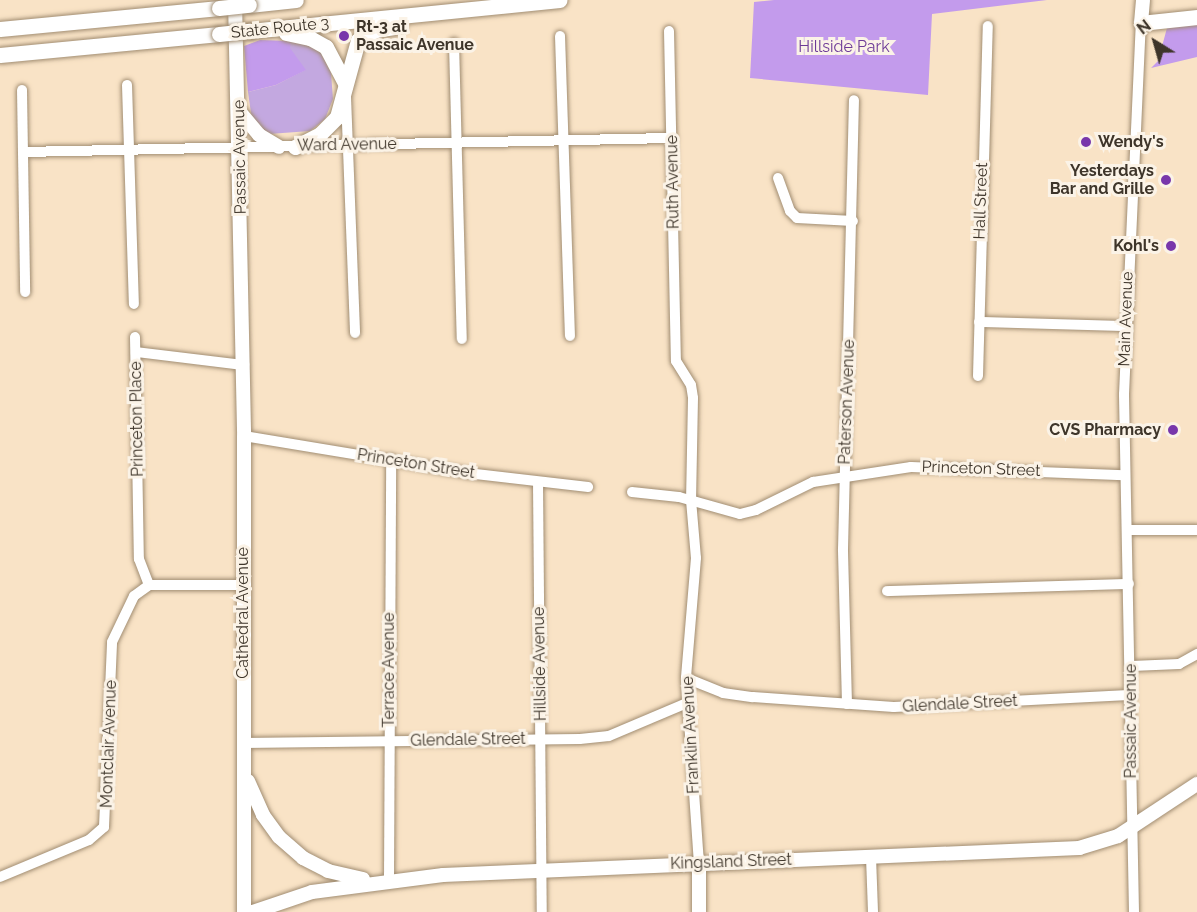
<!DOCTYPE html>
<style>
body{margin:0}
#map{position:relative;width:1197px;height:912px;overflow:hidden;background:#f9e3c6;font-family:Raleway,sans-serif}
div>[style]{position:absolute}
.green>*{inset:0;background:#c3a8e0}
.forest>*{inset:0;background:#c39bec}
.roads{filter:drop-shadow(0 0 2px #a18d72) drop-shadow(0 0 2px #a18d72)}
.minor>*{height:10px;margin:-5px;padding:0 5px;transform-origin:5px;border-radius:5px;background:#fff}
.major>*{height:14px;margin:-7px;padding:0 7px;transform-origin:7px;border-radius:7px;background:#fff}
.highway>*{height:15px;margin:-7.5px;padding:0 7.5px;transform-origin:7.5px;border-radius:7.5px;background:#fff}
.bridges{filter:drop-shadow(0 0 2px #a18d72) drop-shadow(0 0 2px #a18d72)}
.highway-bridge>*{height:15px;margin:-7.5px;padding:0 7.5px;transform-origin:7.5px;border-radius:7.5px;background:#fff}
.dots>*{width:16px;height:16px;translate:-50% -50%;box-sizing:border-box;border:3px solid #fbf3e7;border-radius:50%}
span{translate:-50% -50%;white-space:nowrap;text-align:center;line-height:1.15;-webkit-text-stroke:6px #fbf3e7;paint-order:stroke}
.poi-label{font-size:16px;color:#3e352a;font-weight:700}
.left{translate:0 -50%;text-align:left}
.right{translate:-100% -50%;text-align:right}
.street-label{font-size:16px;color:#3e352a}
.park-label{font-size:16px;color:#6d3a97}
.north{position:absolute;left:1125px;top:12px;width:60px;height:60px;-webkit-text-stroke:4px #fbf3e7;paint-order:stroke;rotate:323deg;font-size:16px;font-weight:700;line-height:24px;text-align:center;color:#3e352a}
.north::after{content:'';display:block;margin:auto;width:21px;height:27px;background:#3e352a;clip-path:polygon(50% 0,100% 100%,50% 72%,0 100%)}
</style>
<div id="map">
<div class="green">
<i style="clip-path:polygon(291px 41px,318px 47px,331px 73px,333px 99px,325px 119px,310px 131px,269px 134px,252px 120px,248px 92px,276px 85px,305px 70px,289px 48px)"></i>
</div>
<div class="forest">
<i style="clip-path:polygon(774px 0,1047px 0,932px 14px,928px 95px,750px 78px,754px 2px)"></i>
<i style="clip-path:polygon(1197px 23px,1197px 57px,1151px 68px,1158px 61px,1167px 28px)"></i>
<i style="clip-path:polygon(260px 40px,291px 41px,290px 48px,306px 70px,276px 85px,248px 92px,244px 46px)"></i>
</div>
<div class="roads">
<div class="minor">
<i style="left:669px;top:31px;width:330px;rotate:88.8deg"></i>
<i style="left:676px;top:361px;width:28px;rotate:58deg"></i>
<i style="left:691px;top:385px;width:13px;rotate:81deg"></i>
<i style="left:693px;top:398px;width:102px;rotate:91.1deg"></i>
<i style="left:691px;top:500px;width:58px;rotate:85.1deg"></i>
<i style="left:696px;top:558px;width:120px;rotate:94.8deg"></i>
<i style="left:686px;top:678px;width:185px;rotate:86deg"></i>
<i style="left:560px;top:36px;width:300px;rotate:88.1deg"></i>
<i style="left:454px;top:43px;width:296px;rotate:88.5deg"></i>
<i style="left:127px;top:85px;width:219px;rotate:88.2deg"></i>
<i style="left:22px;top:90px;width:202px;rotate:89.1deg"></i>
<i style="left:346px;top:97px;width:236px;rotate:87.8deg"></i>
<i style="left:23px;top:152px;width:649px;rotate:-1.24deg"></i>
<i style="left:778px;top:178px;width:35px;rotate:70deg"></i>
<i style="left:790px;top:211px;width:10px;rotate:45deg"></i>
<i style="left:797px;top:218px;width:56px;rotate:3.1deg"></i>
<i style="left:979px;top:322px;width:147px;rotate:1.6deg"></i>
<i style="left:135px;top:337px;width:222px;rotate:89deg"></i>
<i style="left:139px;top:559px;width:28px;rotate:69deg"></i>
<i style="left:136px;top:352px;width:109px;rotate:6.9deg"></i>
<i style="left:978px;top:376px;width:350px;rotate:-88.4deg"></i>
<i style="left:244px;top:436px;width:226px;rotate:9.4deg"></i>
<i style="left:467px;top:473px;width:122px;rotate:6.6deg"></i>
<i style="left:538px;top:482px;width:430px;rotate:89.5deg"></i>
<i style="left:632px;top:492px;width:47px;rotate:6.1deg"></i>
<i style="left:679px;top:497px;width:63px;rotate:15.6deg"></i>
<i style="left:740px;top:514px;width:16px;rotate:-14deg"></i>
<i style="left:756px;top:510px;width:64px;rotate:-26.2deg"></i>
<i style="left:813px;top:482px;width:99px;rotate:-8.7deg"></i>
<i style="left:911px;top:467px;width:213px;rotate:2.2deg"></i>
<i style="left:1128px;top:530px;width:69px"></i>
<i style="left:887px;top:591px;width:242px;rotate:-1.7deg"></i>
<i style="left:1132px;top:666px;width:47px;rotate:-2.4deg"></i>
<i style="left:1179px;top:664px;width:21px;rotate:-29deg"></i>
<i style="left:686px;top:678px;width:40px;rotate:22deg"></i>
<i style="left:723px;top:693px;width:30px;rotate:8deg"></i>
<i style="left:753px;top:697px;width:141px;rotate:4.1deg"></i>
<i style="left:894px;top:707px;width:235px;rotate:-2.9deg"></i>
<i style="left:847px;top:704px;width:155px;rotate:-91.5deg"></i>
<i style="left:843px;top:549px;width:449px;rotate:-88.6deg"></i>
<i style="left:243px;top:743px;width:337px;rotate:-0.7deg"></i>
<i style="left:580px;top:739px;width:29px;rotate:-6deg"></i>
<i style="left:609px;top:736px;width:85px;rotate:-22.9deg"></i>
<i style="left:871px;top:857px;width:55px;rotate:87.9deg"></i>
<i style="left:0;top:877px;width:96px;rotate:-22.6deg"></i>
<i style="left:89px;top:840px;width:20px;rotate:-41deg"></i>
<i style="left:104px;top:827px;width:185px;rotate:-87.5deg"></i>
<i style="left:112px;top:642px;width:51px;rotate:-64.4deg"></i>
<i style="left:134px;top:596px;width:19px;rotate:-36deg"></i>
<i style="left:149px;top:585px;width:94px"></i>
<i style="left:389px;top:880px;width:421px;rotate:-89.7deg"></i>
<i style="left:1134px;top:912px;width:518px;rotate:-91.11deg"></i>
<i style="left:1124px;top:394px;width:371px;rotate:-87.4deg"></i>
</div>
<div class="major">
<i style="left:235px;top:0;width:436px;rotate:88.8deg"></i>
<i style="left:244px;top:436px;width:476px;rotate:90deg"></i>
<i style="left:1141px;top:23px;width:23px;rotate:-85deg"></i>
<i style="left:239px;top:111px;width:31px;rotate:50deg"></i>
<i style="left:259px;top:135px;width:23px;rotate:31deg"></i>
<i style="left:248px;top:781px;width:37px;rotate:66deg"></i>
<i style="left:263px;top:815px;width:27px;rotate:54deg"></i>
<i style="left:279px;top:837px;width:32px;rotate:41deg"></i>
<i style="left:303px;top:858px;width:28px;rotate:27deg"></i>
<i style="left:328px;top:871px;width:36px;rotate:13deg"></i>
<i style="left:253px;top:912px;width:62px;rotate:-18.7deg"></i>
<i style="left:312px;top:892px;width:132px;rotate:-7.4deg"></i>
<i style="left:443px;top:875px;width:637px;rotate:-2.43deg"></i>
<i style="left:1079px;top:848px;width:41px;rotate:-17.1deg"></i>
<i style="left:1118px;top:836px;width:95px;rotate:-33.4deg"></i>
<i style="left:699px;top:912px;width:49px;rotate:-90deg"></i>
</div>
<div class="highway">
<i style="left:249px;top:5px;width:47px;rotate:-6.1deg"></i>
<i style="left:1141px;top:23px;width:56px;rotate:-6.1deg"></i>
<i style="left:0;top:29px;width:220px;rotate:-5.5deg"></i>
<i style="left:250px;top:31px;width:311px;rotate:-5.7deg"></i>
<i style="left:286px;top:33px;width:25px;rotate:12deg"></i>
<i style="left:310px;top:38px;width:18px;rotate:29deg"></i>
<i style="left:326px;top:47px;width:41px;rotate:62.2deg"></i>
<i style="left:0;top:55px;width:220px;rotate:-5.5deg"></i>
<i style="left:295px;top:147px;width:28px;rotate:-27deg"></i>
<i style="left:320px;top:134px;width:24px;rotate:-45deg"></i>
<i style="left:337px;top:117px;width:80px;rotate:-74.7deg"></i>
<i style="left:358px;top:40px;width:20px;rotate:-30deg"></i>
<i style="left:375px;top:30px;width:24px;rotate:-9deg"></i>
</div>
</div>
<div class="bridges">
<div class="highway-bridge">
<i style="left:219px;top:8px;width:30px;rotate:-6deg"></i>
<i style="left:219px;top:34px;width:31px;rotate:-6deg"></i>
</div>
</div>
<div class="dots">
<i style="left:344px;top:36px;background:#7837ab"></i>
<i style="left:1086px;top:142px;background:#7837ab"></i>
<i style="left:1166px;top:180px;background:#7837ab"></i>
<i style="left:1171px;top:246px;background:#7837ab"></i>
<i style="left:1173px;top:430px;background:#7837ab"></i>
</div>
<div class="poi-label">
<span class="left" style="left:356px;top:36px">Rt-3 at<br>Passaic Avenue</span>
<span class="left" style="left:1098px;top:142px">Wendy's</span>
<span class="right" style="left:1154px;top:180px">Yesterdays<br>Bar and Grille</span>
<span class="right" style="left:1159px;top:246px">Kohl's</span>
<span class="right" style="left:1161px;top:430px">CVS Pharmacy</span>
</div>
<div class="street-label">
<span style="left:280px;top:28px;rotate:-6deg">State Route 3</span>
<span style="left:347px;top:145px;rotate:-1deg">Ward Avenue</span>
<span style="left:240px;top:157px;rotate:-91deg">Passaic Avenue</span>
<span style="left:673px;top:182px;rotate:-91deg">Ruth Avenue</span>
<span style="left:981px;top:201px;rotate:-88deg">Hall Street</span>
<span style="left:1126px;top:319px;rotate:-88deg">Main Avenue</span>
<span style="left:847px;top:402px;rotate:-88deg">Paterson Avenue</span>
<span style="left:137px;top:419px;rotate:-91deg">Princeton Place</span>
<span style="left:416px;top:464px;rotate:9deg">Princeton Street</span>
<span style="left:981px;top:469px;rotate:2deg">Princeton Street</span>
<span style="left:243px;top:613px;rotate:-90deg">Cathedral Avenue</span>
<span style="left:540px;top:664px;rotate:-91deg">Hillside Avenue</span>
<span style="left:389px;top:670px;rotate:-90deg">Terrace Avenue</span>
<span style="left:960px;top:704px;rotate:-3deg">Glendale Street</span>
<span style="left:1131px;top:721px;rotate:-90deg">Passaic Avenue</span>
<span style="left:691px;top:735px;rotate:-93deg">Franklin Avenue</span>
<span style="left:468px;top:740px;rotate:-1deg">Glendale Street</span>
<span style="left:109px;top:744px;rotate:-88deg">Montclair Avenue</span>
<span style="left:731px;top:862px;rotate:-2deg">Kingsland Street</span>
</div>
<div class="park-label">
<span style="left:844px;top:47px">Hillside Park</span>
</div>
<div class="north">N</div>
</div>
